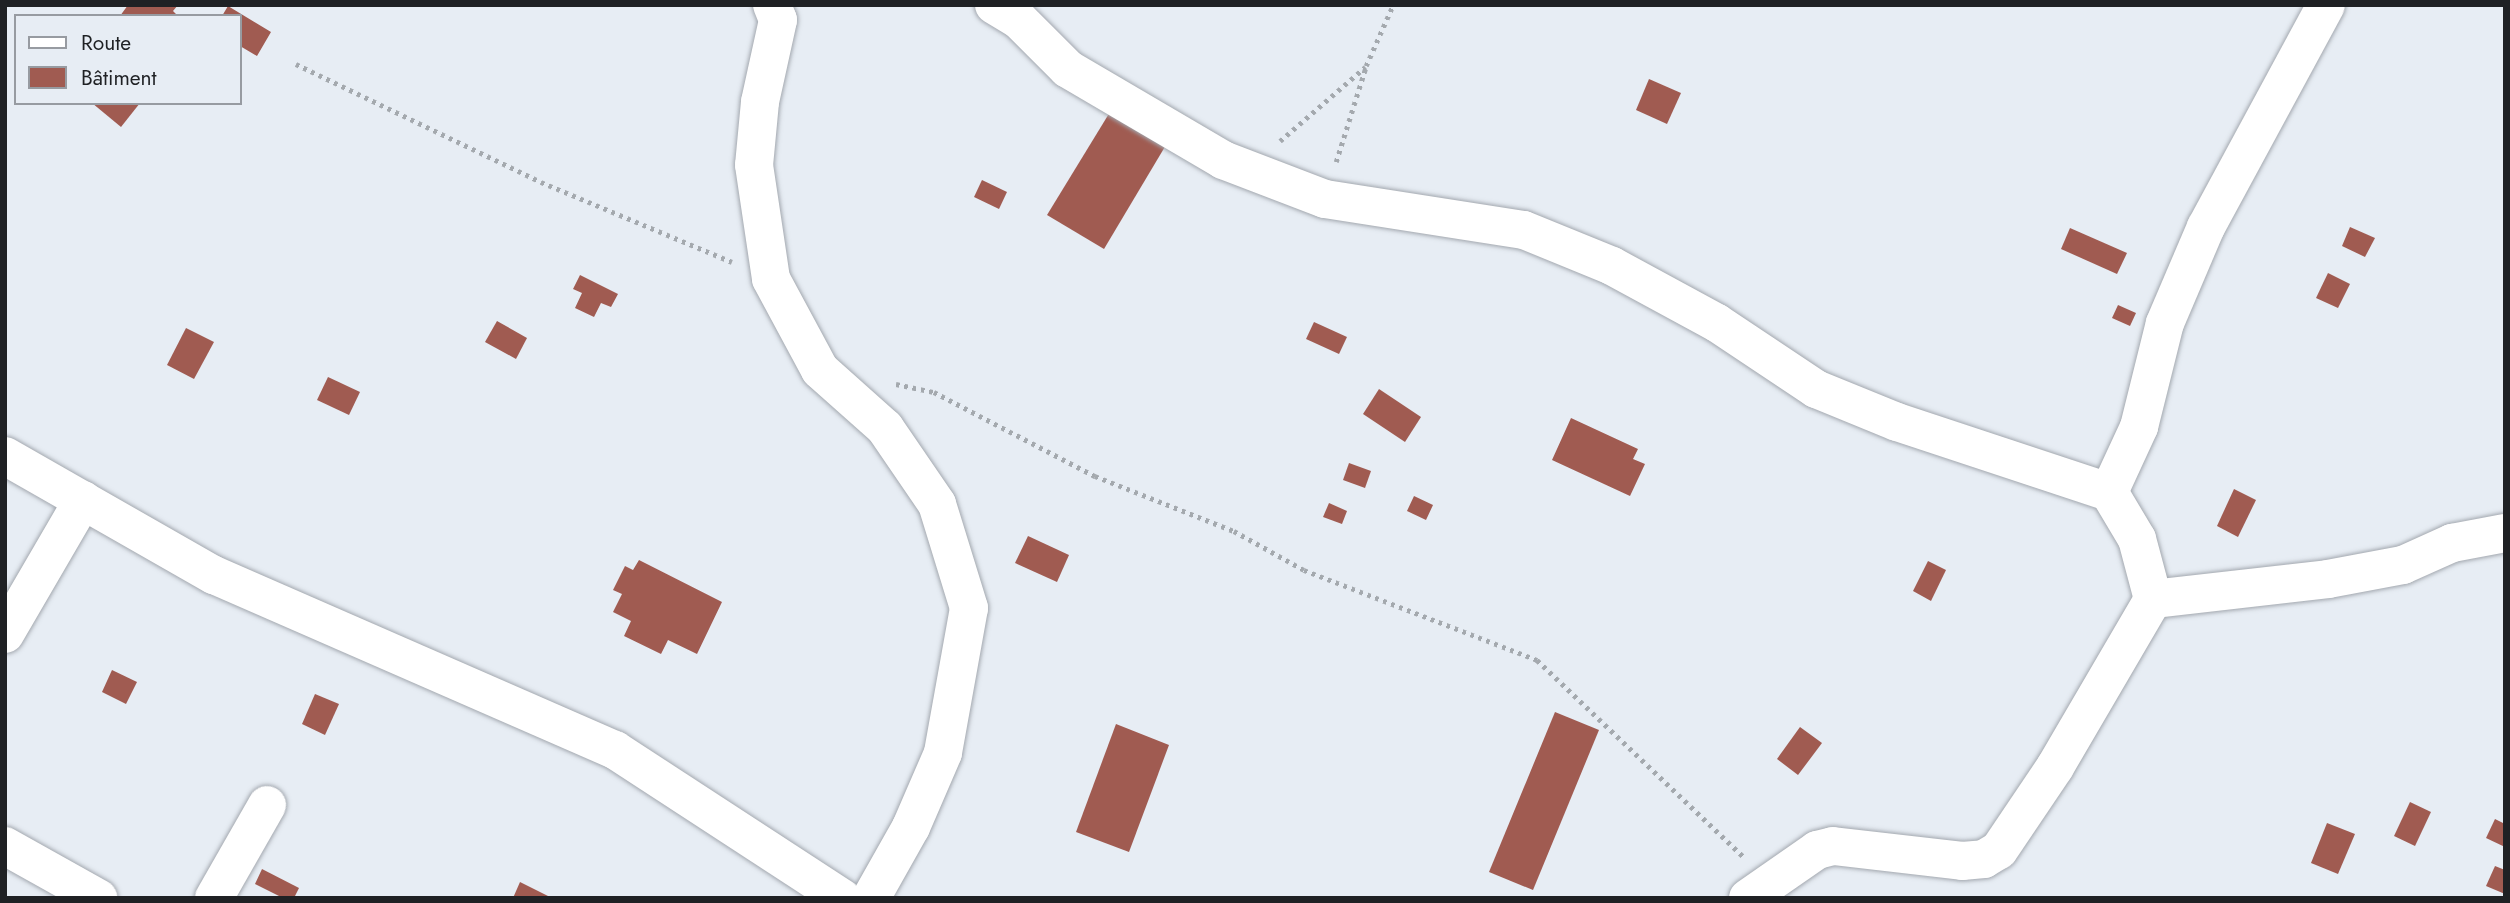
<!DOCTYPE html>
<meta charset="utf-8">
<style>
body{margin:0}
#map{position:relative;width:2510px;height:903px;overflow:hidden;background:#e7edf4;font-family:Jost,sans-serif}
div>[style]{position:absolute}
.building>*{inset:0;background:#a05b51}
.path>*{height:4.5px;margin-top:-2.25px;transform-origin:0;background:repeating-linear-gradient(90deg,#a4a9ae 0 3.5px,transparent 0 8.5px)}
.roads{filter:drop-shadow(0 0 2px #a3a8af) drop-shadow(0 0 2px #a3a8af)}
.minor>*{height:38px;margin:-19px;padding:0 19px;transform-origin:19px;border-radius:19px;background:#fff}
span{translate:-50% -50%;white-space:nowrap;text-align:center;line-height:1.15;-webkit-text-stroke:5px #e7edf4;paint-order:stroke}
.frame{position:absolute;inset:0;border:7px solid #1f2124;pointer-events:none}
.legend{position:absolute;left:14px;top:14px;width:228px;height:91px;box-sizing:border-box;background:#e7edf4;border:2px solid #979ba1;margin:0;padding:9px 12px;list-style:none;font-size:21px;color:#1f2124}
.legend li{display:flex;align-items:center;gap:14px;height:35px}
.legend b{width:35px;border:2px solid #979ba1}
</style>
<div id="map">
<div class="building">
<i style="clip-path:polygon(128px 5px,178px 5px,173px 11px,178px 16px,120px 16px)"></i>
<i style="clip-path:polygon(228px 6px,271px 32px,257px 56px,240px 46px,240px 16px,222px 16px)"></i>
<i style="clip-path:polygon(1649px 79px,1681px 93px,1667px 124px,1636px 110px)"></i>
<i style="clip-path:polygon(92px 103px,140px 103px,121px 127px)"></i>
<i style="clip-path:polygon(1110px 112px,1166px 145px,1104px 249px,1047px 215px)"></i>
<i style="clip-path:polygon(982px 180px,1007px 192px,999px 209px,974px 197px)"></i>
<i style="clip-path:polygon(2350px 227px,2375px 238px,2365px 257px,2342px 246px)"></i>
<i style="clip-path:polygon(2070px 228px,2127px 253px,2117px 274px,2061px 249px)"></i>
<i style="clip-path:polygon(2328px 273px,2350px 284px,2338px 308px,2316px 298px)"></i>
<i style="clip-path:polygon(580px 275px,618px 294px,611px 307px,601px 303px,594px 317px,575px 308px,582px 293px,573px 289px)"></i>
<i style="clip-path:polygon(2118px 305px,2136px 313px,2130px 326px,2112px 318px)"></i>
<i style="clip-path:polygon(497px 321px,527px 338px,516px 359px,485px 342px)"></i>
<i style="clip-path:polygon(1314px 322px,1347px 337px,1339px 354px,1306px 339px)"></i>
<i style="clip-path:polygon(186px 328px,214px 342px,194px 379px,167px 365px)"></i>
<i style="clip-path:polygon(328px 377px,360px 392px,349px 415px,317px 400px)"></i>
<i style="clip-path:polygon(1379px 389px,1421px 417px,1405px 442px,1363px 414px)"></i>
<i style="clip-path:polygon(1571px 418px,1638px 449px,1633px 459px,1645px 464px,1630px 496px,1552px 460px)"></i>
<i style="clip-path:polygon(1349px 463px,1371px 471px,1365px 488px,1343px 480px)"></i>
<i style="clip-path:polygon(2234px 489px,2256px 500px,2238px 537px,2217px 526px)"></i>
<i style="clip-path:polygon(1414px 496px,1433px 505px,1426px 520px,1407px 511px)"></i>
<i style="clip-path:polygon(1329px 503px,1347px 511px,1342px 524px,1323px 517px)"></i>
<i style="clip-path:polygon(1028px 536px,1069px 555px,1057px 582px,1015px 563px)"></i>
<i style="clip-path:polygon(639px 560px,722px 602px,697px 654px,668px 640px,661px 654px,624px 636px,631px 621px,613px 612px,622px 594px,613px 590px,625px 566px,633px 570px)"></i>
<i style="clip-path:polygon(1928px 561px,1946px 570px,1931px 601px,1913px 591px)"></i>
<i style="clip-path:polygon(112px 670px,137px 682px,126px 704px,102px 692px)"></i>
<i style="clip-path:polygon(315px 694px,339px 704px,325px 735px,302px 724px)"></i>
<i style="clip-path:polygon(1555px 712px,1599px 730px,1533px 890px,1489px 872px)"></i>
<i style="clip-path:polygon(1116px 724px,1169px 745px,1129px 852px,1076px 832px)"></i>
<i style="clip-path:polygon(1800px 727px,1822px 743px,1798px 775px,1777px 759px)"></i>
<i style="clip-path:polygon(2410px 802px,2431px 812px,2415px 846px,2394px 836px)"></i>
<i style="clip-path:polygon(2495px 819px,2505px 824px,2505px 847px,2486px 838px)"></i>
<i style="clip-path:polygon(2327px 823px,2355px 834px,2338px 874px,2311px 863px)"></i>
<i style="clip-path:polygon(2495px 866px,2505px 870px,2505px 894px,2486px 886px)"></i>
<i style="clip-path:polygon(262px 869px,299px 888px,294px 898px,283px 898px,255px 884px)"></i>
<i style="clip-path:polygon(520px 882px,552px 898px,513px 898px)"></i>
</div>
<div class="path">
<i style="left:296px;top:64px;width:272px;rotate:25.7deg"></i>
<i style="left:541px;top:182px;width:207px;rotate:22.7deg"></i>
<i style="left:1280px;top:141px;width:113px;rotate:-41deg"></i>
<i style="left:1336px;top:162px;width:101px;rotate:-72.6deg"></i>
<i style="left:1366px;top:66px;width:67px;rotate:-66.1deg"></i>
<i style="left:896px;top:384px;width:39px;rotate:12deg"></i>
<i style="left:934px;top:392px;width:182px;rotate:27.6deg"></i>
<i style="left:1095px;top:476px;width:149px;rotate:21.6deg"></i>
<i style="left:1234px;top:531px;width:80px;rotate:29.1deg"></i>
<i style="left:1304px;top:570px;width:250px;rotate:21.1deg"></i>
<i style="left:1537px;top:660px;width:286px;rotate:43.6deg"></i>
</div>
<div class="roads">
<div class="minor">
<i style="left:772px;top:5px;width:16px;rotate:68deg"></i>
<i style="left:778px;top:20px;width:84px;rotate:102.4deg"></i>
<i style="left:760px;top:102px;width:63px;rotate:95.4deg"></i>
<i style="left:754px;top:165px;width:115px;rotate:81.5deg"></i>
<i style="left:771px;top:279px;width:103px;rotate:61.7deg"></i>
<i style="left:820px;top:370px;width:87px;rotate:41.7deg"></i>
<i style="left:885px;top:428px;width:92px;rotate:55.6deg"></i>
<i style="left:937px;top:504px;width:109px;rotate:72.9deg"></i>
<i style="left:969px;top:608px;width:147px;rotate:100.2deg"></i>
<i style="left:943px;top:753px;width:81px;rotate:113.4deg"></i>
<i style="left:911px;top:827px;width:81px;rotate:119.4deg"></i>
<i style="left:994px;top:5px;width:29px;rotate:31deg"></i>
<i style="left:1019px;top:20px;width:69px;rotate:45deg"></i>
<i style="left:1068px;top:69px;width:180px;rotate:30.4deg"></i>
<i style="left:1223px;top:160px;width:109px;rotate:20.9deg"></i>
<i style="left:1325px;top:199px;width:201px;rotate:8.9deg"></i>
<i style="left:1524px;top:230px;width:95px;rotate:22.2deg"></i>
<i style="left:1612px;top:266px;width:119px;rotate:28.5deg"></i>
<i style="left:1717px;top:323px;width:119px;rotate:33.7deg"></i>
<i style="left:1816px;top:389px;width:87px;rotate:22.2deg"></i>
<i style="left:1897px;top:422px;width:223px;rotate:18.3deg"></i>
<i style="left:5px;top:456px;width:241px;rotate:29.7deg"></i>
<i style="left:214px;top:575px;width:438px;rotate:23.6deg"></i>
<i style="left:615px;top:750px;width:271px;rotate:33.1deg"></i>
<i style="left:2153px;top:599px;width:176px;rotate:-6.5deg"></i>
<i style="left:2328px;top:579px;width:76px;rotate:-10.6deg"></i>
<i style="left:2403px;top:565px;width:54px;rotate:-24.2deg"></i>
<i style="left:2452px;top:543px;width:54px;rotate:-10.7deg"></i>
<i style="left:5px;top:634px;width:155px;rotate:-59.8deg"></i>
<i style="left:5px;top:846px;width:107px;rotate:29.2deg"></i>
<i style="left:214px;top:898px;width:107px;rotate:-60.3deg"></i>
<i style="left:1748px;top:898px;width:84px;rotate:-34.8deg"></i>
<i style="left:1817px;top:850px;width:16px;rotate:-14deg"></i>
<i style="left:1833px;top:846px;width:130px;rotate:6.6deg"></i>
<i style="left:1962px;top:861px;width:22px;rotate:-5deg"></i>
<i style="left:1984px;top:859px;width:17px;rotate:-31deg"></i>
<i style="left:1999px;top:850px;width:100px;rotate:-56deg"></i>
<i style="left:2055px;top:767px;width:194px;rotate:-59.7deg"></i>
<i style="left:2153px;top:599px;width:62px;rotate:-104.9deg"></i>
<i style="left:2137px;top:539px;width:55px;rotate:-120.8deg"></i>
<i style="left:2109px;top:492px;width:72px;rotate:-65.2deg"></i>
<i style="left:2139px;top:427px;width:107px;rotate:-76deg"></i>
<i style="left:2165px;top:323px;width:104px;rotate:-66.9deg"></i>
<i style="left:2206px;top:227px;width:252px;rotate:-61.6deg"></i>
</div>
</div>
<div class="frame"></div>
<ul class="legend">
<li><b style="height:9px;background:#fff"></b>Route</li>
<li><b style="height:19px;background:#a05b51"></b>Bâtiment</li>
</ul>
</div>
